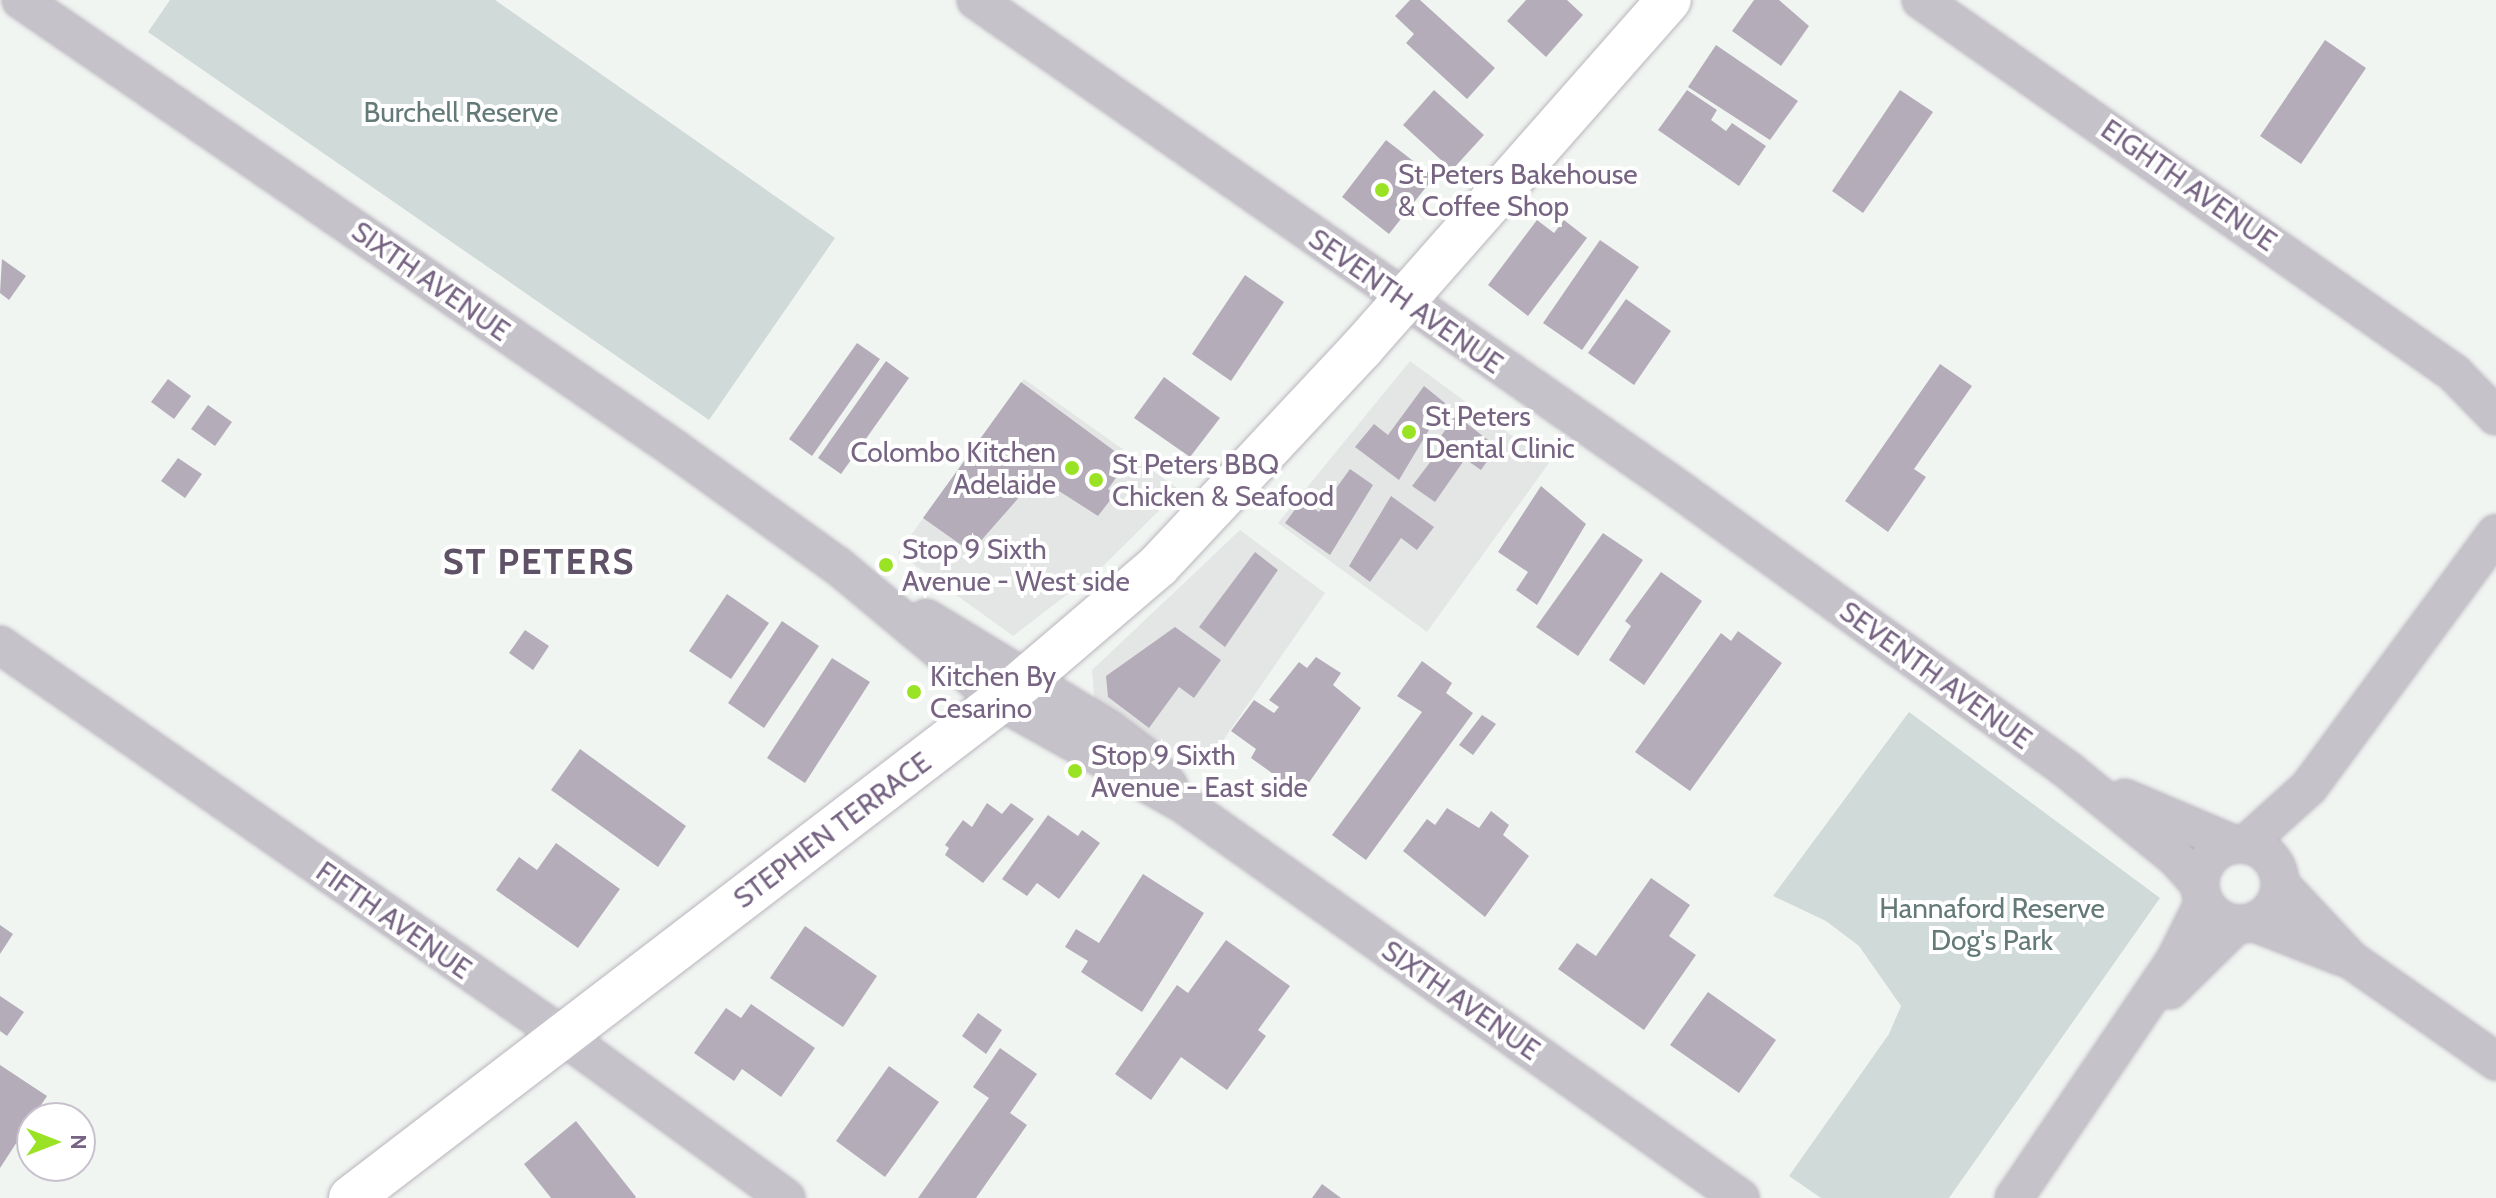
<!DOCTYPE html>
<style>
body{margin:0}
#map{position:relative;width:2496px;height:1198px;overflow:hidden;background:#f1f5f2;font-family:Cabin,sans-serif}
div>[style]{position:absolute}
.built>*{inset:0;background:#e4e6e5}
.green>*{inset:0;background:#d0dad8}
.building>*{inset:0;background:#b4adb9}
.roads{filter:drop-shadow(0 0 2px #bab4be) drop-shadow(0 0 2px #bab4be)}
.street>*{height:36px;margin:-18px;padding:0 18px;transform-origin:18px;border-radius:18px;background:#c6c2c9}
.street>.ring{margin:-18px;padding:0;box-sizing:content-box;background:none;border:36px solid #c6c2c9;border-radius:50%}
.secondary>*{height:44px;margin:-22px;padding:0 22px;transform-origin:22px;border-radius:22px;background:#fff}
.dots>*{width:22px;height:22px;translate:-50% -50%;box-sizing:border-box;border:4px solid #fff;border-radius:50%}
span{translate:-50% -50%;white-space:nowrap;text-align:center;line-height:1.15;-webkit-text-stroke:8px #fff;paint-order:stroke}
.park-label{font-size:28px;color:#637a78}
.poi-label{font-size:28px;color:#766482}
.left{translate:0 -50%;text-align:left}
.right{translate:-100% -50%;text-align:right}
.street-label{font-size:28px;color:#766482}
.district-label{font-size:36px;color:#5f5267;font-weight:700;letter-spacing:2px}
.north{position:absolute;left:16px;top:1102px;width:80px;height:80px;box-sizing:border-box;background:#fff;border:2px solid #c8c1cd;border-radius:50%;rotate:90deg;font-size:22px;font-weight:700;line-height:32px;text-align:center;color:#766482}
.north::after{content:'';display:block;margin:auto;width:28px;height:36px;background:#9ae224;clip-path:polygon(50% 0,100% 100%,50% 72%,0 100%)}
</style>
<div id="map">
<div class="built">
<i style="clip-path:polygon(1410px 361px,1549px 463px,1427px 632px,1278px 523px)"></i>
<i style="clip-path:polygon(1024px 379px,1180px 490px,1099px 570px,1013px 636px,898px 553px)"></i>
<i style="clip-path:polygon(1240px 530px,1325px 593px,1204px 768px,1095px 708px,1092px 670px)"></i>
</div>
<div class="green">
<i style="clip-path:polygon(170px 0,495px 0,835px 238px,709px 420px,148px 32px)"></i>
<i style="clip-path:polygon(1909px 712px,2160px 898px,1949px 1198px,1821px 1198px,1789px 1176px,1889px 1034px,1901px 1006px,1859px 946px,1826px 921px,1773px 896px)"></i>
</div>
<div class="building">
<i style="clip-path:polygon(1410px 0,1420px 0,1495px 68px,1467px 99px,1406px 43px,1414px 34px,1395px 16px)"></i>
<i style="clip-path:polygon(1526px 0,1567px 0,1583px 15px,1546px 57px,1507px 21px)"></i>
<i style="clip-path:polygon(1754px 0,1779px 0,1809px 26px,1781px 66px,1732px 31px)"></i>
<i style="clip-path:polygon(2325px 40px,2366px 68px,2301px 164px,2260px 136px)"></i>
<i style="clip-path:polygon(1716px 45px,1798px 101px,1770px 140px,1688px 87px)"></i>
<i style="clip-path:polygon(1434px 90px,1484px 135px,1452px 170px,1403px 125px)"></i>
<i style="clip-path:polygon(1687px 90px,1717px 110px,1711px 120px,1726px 131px,1732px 123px,1766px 146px,1739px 186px,1658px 130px)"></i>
<i style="clip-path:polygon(1900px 90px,1933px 112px,1863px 213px,1832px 191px)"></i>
<i style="clip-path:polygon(1386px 140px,1434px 177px,1389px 234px,1342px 197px)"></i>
<i style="clip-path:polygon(1537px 220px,1554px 233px,1564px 220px,1587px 238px,1528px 316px,1488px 285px)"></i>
<i style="clip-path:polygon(1600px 240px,1639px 267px,1582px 350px,1543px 323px)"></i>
<i style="clip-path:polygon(2px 259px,26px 276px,9px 300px,0 293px)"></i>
<i style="clip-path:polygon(1245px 275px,1284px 302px,1231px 381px,1192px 354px)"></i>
<i style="clip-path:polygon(1626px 299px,1671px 331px,1634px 385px,1588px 353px)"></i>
<i style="clip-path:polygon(857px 343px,880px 359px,812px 456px,789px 439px)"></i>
<i style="clip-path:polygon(886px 361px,909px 378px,841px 474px,818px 458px)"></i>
<i style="clip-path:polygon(1940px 364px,1972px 386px,1914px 469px,1926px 477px,1888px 532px,1845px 501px)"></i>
<i style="clip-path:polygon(1164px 377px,1220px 418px,1190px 457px,1134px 418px)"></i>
<i style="clip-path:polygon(168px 379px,191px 396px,174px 419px,151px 402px)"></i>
<i style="clip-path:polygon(1021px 382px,1128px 461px,1108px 489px,1115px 494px,1098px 516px,1037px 477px,971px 552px,923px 518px)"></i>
<i style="clip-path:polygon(1424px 386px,1445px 403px,1399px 480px,1355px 447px,1374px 424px,1388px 435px)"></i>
<i style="clip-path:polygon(208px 405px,232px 422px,215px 446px,191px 429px)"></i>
<i style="clip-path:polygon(1456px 415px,1497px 447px,1481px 470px,1465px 459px,1435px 502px,1412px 486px,1444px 444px,1438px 440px)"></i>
<i style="clip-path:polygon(178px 458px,202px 474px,185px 498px,161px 481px)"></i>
<i style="clip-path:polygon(1350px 469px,1373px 485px,1330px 555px,1285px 523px,1302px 500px,1319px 512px)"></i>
<i style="clip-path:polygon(1541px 486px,1586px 524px,1537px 605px,1516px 590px,1528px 572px,1498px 552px)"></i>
<i style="clip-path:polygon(1391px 496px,1434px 527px,1417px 550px,1401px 538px,1370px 582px,1349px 566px)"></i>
<i style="clip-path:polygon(1603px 533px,1643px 560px,1578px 656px,1536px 627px)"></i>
<i style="clip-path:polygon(1255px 552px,1278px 570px,1225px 647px,1199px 627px)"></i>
<i style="clip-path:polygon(1661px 572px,1702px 601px,1644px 685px,1609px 660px,1631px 626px,1625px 621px)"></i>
<i style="clip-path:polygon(727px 594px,769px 623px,731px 679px,689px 651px)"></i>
<i style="clip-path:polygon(782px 621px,819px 646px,764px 728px,728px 703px)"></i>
<i style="clip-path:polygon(1175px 627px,1221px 660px,1194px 698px,1179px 687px,1149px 728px,1108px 697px,1106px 676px)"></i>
<i style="clip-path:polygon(525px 630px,549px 646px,533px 670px,509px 653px)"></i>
<i style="clip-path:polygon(1738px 631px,1782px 663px,1690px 791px,1635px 752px,1721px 633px,1731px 641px)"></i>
<i style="clip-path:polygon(1316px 657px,1341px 673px,1333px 685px,1361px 708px,1301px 794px,1251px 758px,1256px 749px,1231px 731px,1254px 700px,1274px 713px,1279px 707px,1269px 700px,1299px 662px,1307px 668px)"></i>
<i style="clip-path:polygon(832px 658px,870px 682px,805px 783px,767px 758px)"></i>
<i style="clip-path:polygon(1422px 661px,1452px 683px,1446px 693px,1473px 713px,1366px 860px,1332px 835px,1422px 712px,1397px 696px)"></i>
<i style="clip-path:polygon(1482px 715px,1496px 724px,1473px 755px,1459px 745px)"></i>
<i style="clip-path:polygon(580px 749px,686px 826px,658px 867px,551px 790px)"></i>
<i style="clip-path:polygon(987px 803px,1002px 814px,1011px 803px,1034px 819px,983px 883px,945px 855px,949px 848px,945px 845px,963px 820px,972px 827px)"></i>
<i style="clip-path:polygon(1447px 808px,1479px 828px,1491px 811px,1509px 825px,1503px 835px,1529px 856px,1485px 917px,1403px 851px,1427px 819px,1435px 825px)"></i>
<i style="clip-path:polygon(1048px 815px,1078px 836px,1082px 830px,1100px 843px,1059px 899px,1037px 883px,1027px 896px,1002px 879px)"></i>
<i style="clip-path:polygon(556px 843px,620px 889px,578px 948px,496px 890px,519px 857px,537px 870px)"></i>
<i style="clip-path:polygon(1143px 874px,1204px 913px,1142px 1012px,1081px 972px,1088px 961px,1065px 947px,1076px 929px,1099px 943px)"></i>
<i style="clip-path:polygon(1651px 878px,1690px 905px,1669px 936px,1696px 955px,1644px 1030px,1558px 969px,1577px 943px,1596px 956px)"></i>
<i style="clip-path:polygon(0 925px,13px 934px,0 954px)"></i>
<i style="clip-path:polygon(805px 926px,877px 976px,843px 1027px,770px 978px)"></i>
<i style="clip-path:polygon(1226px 940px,1290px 986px,1258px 1030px,1266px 1036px,1227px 1090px,1181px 1057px,1151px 1100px,1115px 1074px,1177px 985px,1188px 993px)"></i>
<i style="clip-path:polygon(1708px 992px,1776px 1040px,1739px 1093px,1670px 1045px)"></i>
<i style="clip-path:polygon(0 996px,24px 1012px,7px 1036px,0 1031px)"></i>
<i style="clip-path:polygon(751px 1004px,815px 1048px,781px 1097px,742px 1069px,734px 1081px,694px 1053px,726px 1008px,741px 1018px)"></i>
<i style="clip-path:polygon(978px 1013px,1002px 1030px,986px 1054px,962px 1036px)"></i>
<i style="clip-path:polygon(1000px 1048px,1037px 1074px,1010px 1113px,1027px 1125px,976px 1198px,918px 1198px,989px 1098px,973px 1087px)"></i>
<i style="clip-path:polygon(0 1065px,47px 1096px,0 1168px)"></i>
<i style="clip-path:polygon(889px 1066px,939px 1102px,885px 1177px,836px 1141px)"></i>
<i style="clip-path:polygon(576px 1121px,636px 1197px,635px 1198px,551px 1198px,524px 1164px)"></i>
<i style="clip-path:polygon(1322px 1184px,1341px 1198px,1312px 1198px)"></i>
</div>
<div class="roads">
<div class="street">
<i style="left:21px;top:0;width:793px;rotate:34.47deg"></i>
<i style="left:675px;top:449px;width:201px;rotate:35.7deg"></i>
<i style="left:838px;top:566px;width:211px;rotate:39.8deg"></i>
<i style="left:1000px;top:701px;width:209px;rotate:29.3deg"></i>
<i style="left:1182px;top:803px;width:684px;rotate:35.29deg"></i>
<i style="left:976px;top:0;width:846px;rotate:34.84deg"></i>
<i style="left:1670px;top:483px;width:492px;rotate:35.8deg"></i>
<i style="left:2069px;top:771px;width:138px;rotate:39.1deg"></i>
<i style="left:2176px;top:858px;width:36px;rotate:48deg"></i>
<i style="left:1921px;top:0;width:651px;rotate:34.98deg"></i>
<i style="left:2454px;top:373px;width:60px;rotate:45.7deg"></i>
<i style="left:926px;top:618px;width:215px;rotate:31.3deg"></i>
<i style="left:1110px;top:730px;width:41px;rotate:37.1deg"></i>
<i style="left:1143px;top:755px;width:40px;rotate:50deg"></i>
<i style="left:0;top:645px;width:685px;rotate:34.78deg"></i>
<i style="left:563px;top:1036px;width:276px;rotate:36deg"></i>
<i style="left:2125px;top:798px;width:117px;rotate:23.1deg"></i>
<i class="ring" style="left:2200px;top:844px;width:44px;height:44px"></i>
<i style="left:2246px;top:844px;width:85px;rotate:-42.1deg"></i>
<i style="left:2309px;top:787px;width:315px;rotate:-53.6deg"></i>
<i style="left:2281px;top:885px;width:103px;rotate:47deg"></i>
<i style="left:2351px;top:960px;width:177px;rotate:34.9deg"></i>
<i style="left:2255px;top:923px;width:93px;rotate:21.3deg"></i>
<i style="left:2170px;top:990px;width:93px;rotate:-44.6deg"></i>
<i style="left:2014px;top:1198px;width:287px;rotate:-55.9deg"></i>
<i style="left:2175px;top:960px;width:65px;rotate:-63.4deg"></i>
</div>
<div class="secondary">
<i style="left:351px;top:1198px;width:817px;rotate:-37.44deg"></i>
<i style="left:1000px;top:701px;width:208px;rotate:-40.5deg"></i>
<i style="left:1158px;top:566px;width:299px;rotate:-46.9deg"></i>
<i style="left:1362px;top:348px;width:464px;rotate:-48.6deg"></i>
</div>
</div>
<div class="dots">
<i style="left:1382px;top:190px;background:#9ae224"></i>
<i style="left:1409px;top:432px;background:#9ae224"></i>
<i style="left:1072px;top:468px;background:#9ae224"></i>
<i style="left:1096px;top:480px;background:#9ae224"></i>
<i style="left:886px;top:565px;background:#9ae224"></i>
<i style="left:914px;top:692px;background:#9ae224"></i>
<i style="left:1075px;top:771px;background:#9ae224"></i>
</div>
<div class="park-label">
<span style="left:461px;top:112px">Burchell Reserve</span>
<span style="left:1992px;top:924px">Hannaford Reserve<br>Dog's Park</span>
</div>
<div class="poi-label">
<span class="left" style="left:1398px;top:190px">St Peters Bakehouse<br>&amp; Coffee Shop</span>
<span class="left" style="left:1425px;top:432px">St Peters<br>Dental Clinic</span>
<span class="right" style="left:1056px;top:468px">Colombo Kitchen<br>Adelaide</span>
<span class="left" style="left:1112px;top:480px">St Peters BBQ<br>Chicken &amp; Seafood</span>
<span class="left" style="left:902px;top:565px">Stop 9 Sixth<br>Avenue - West side</span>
<span class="left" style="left:930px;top:692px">Kitchen By<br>Cesarino</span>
<span class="left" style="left:1091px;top:771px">Stop 9 Sixth<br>Avenue - East side</span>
</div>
<div class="street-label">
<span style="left:2189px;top:185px;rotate:35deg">EIGHTH AVENUE</span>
<span style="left:431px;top:281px;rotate:35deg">SIXTH AVENUE</span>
<span style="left:1406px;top:301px;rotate:35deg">SEVENTH AVENUE</span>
<span style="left:1936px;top:675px;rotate:36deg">SEVENTH AVENUE</span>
<span style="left:832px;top:830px;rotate:-37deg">STEPHEN TERRACE</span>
<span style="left:394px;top:920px;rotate:35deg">FIFTH AVENUE</span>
<span style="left:1461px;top:1000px;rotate:35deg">SIXTH AVENUE</span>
</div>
<div class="district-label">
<span style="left:539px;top:562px">ST PETERS</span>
</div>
<div class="north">N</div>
</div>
